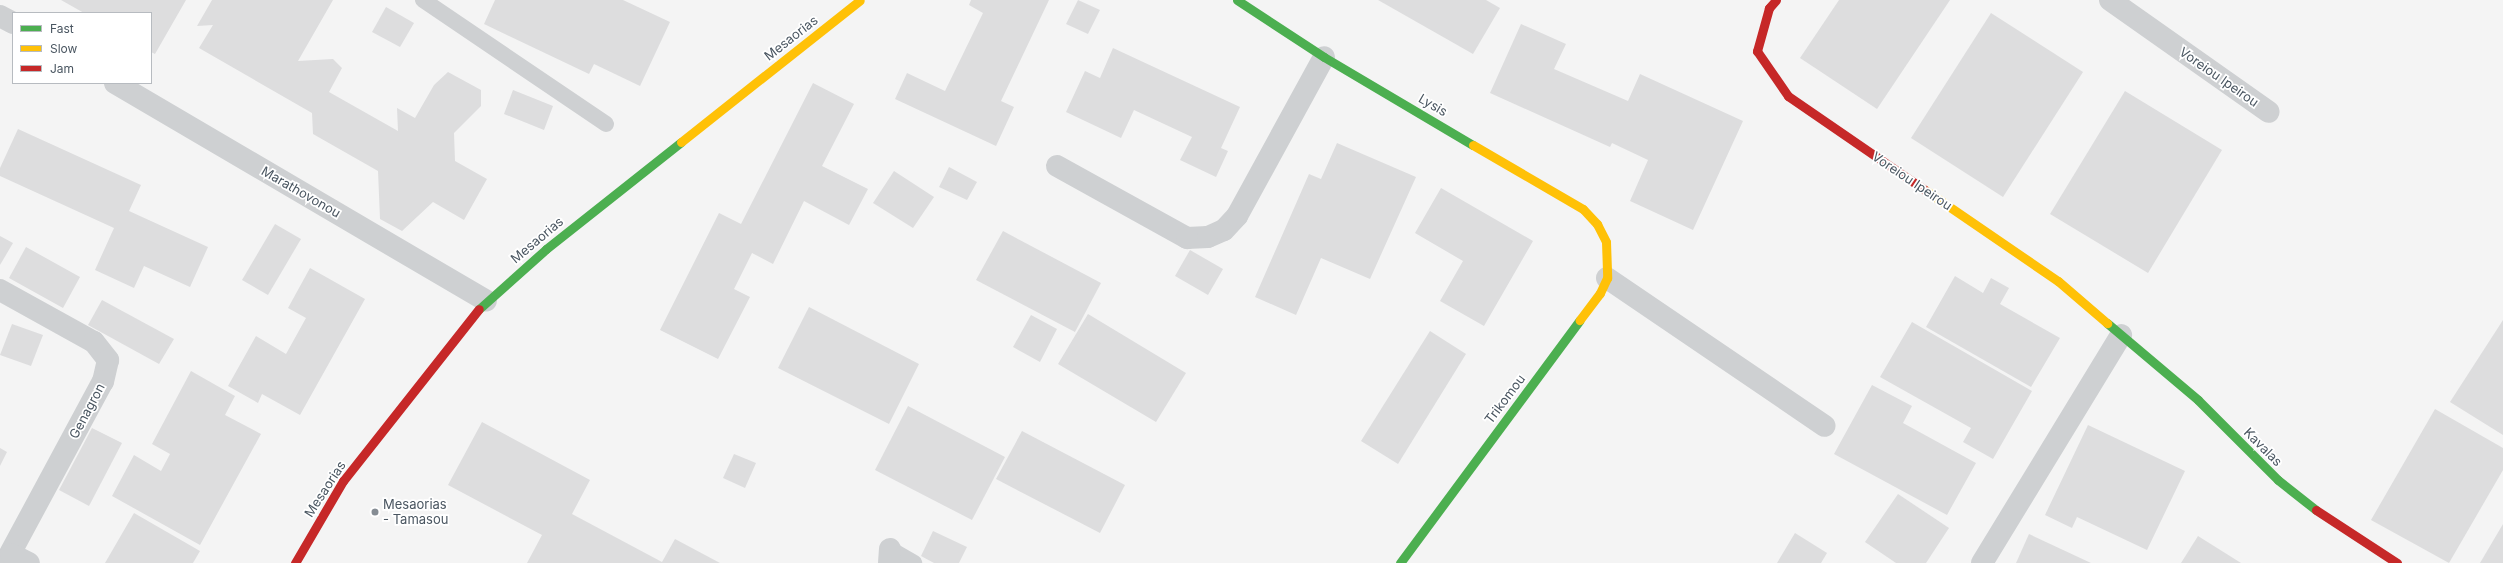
<!DOCTYPE html>
<style>
body{margin:0}
#map{position:relative;width:2503px;height:563px;overflow:hidden;background:#f4f4f4;font-family:Inter,sans-serif}
div>[style]{position:absolute}
.building>*{inset:0;background:#ddddde}
.lane>*{height:16px;margin:-8px;padding:0 8px;transform-origin:8px;border-radius:8px;background:#ced0d2}
.street>*{height:22px;margin:-11px;padding:0 11px;transform-origin:11px;border-radius:11px;background:#ced0d2}
.fast>*{height:9px;margin:-4.5px;padding:0 4.5px;transform-origin:4.5px;border-radius:4.5px;background:#4caf50}
.slow>*{height:9px;margin:-4.5px;padding:0 4.5px;transform-origin:4.5px;border-radius:4.5px;background:#ffc107}
.jam>*{height:9px;margin:-4.5px;padding:0 4.5px;transform-origin:4.5px;border-radius:4.5px;background:#c62828}
.dots>*{width:11px;height:11px;translate:-50% -50%;box-sizing:border-box;border:2px solid #fff;border-radius:50%}
span{translate:-50% -50%;white-space:nowrap;text-align:center;line-height:1.15;-webkit-text-stroke:3.5px #fff;paint-order:stroke}
.street-label{font-size:13px;color:#4a5661}
.poi-label{font-size:13px;color:#4a5661}
.left{translate:0 -50%;text-align:left}
.legend{position:absolute;left:12px;top:12px;width:140px;height:72px;box-sizing:border-box;background:#fff;border:1px solid #b7bbc0;margin:0;padding:5px 7px;list-style:none;font-size:12px;color:#4a5661}
.legend li{display:flex;align-items:center;gap:8px;height:20px}
.legend b{width:20px;border:1px solid #b7bbc0}
</style>
<div id="map">
<div class="building">
<i style="clip-path:polygon(61px 0,186px 0,155px 54px,151px 52px,151px 13px,84px 13px)"></i>
<i style="clip-path:polygon(212px 0,333px 0,298px 61px,333px 59px,342px 68px,329px 92px,398px 131px,397px 108px,415px 118px,434px 85px,448px 72px,481px 90px,481px 106px,454px 133px,455px 161px,487px 179px,464px 220px,433px 202px,402px 231px,380px 219px,378px 171px,313px 134px,312px 113px,199px 48px,213px 25px,197px 26px)"></i>
<i style="clip-path:polygon(495px 0,623px 0,670px 22px,640px 86px,594px 64px,589px 74px,484px 24px)"></i>
<i style="clip-path:polygon(971px 0,1049px 0,1001px 101px,1014px 107px,996px 146px,895px 99px,907px 73px,945px 91px,983px 13px,969px 5px)"></i>
<i style="clip-path:polygon(1078px 0,1100px 10px,1088px 34px,1066px 24px)"></i>
<i style="clip-path:polygon(1378px 0,1486px 0,1500px 8px,1473px 54px)"></i>
<i style="clip-path:polygon(1839px 0,1950px 0,1877px 109px,1800px 58px)"></i>
<i style="clip-path:polygon(386px 7px,414px 23px,400px 47px,372px 32px)"></i>
<i style="clip-path:polygon(1991px 13px,2083px 72px,2003px 197px,1911px 138px)"></i>
<i style="clip-path:polygon(1521px 24px,1566px 44px,1554px 69px,1628px 101px,1640px 74px,1743px 121px,1693px 230px,1630px 201px,1648px 160px,1612px 143px,1610px 147px,1490px 93px)"></i>
<i style="clip-path:polygon(1113px 48px,1240px 107px,1221px 148px,1228px 151px,1216px 177px,1180px 160px,1192px 137px,1134px 110px,1121px 138px,1066px 112px,1085px 71px,1100px 78px)"></i>
<i style="clip-path:polygon(813px 83px,854px 104px,822px 166px,868px 189px,849px 225px,804px 201px,773px 264px,752px 253px,734px 289px,750px 297px,718px 359px,660px 330px,719px 213px,741px 224px)"></i>
<i style="clip-path:polygon(513px 90px,553px 106px,544px 130px,504px 114px)"></i>
<i style="clip-path:polygon(2125px 91px,2222px 150px,2148px 273px,2050px 214px)"></i>
<i style="clip-path:polygon(18px 129px,141px 185px,129px 211px,208px 247px,190px 287px,144px 266px,134px 288px,95px 270px,114px 228px,0 176px,0 168px)"></i>
<i style="clip-path:polygon(1337px 143px,1416px 177px,1370px 279px,1321px 258px,1296px 315px,1255px 297px,1309px 174px,1321px 179px)"></i>
<i style="clip-path:polygon(949px 167px,977px 182px,967px 200px,939px 187px)"></i>
<i style="clip-path:polygon(894px 171px,934px 197px,913px 228px,873px 203px)"></i>
<i style="clip-path:polygon(1441px 188px,1533px 241px,1484px 326px,1440px 301px,1463px 261px,1415px 233px)"></i>
<i style="clip-path:polygon(275px 224px,301px 239px,268px 295px,242px 280px)"></i>
<i style="clip-path:polygon(1003px 231px,1101px 283px,1075px 332px,976px 280px)"></i>
<i style="clip-path:polygon(0 236px,13px 243px,0 265px)"></i>
<i style="clip-path:polygon(26px 247px,80px 277px,63px 308px,9px 278px)"></i>
<i style="clip-path:polygon(1190px 250px,1223px 269px,1208px 295px,1175px 276px)"></i>
<i style="clip-path:polygon(310px 268px,365px 299px,300px 415px,262px 394px,258px 403px,228px 386px,256px 336px,286px 354px,306px 318px,288px 308px)"></i>
<i style="clip-path:polygon(1955px 276px,1983px 293px,1991px 278px,2009px 288px,2000px 304px,2060px 338px,2031px 387px,1926px 327px)"></i>
<i style="clip-path:polygon(102px 300px,174px 339px,159px 364px,88px 325px)"></i>
<i style="clip-path:polygon(809px 307px,919px 364px,889px 424px,778px 368px)"></i>
<i style="clip-path:polygon(1088px 314px,1186px 373px,1156px 422px,1058px 364px)"></i>
<i style="clip-path:polygon(1031px 315px,1057px 329px,1040px 362px,1013px 347px)"></i>
<i style="clip-path:polygon(2503px 320px,2503px 435px,2450px 402px)"></i>
<i style="clip-path:polygon(1912px 322px,2032px 391px,1993px 459px,1963px 442px,1971px 428px,1880px 377px)"></i>
<i style="clip-path:polygon(12px 324px,43px 335px,31px 366px,0 355px)"></i>
<i style="clip-path:polygon(1430px 331px,1466px 354px,1398px 464px,1361px 441px)"></i>
<i style="clip-path:polygon(191px 371px,235px 396px,225px 415px,261px 434px,200px 545px,112px 496px,134px 455px,161px 471px,170px 454px,152px 444px)"></i>
<i style="clip-path:polygon(1872px 385px,1912px 406px,1903px 423px,1976px 463px,1947px 515px,1834px 454px)"></i>
<i style="clip-path:polygon(908px 406px,1005px 457px,972px 520px,875px 470px)"></i>
<i style="clip-path:polygon(2435px 409px,2503px 448px,2503px 470px,2449px 563px,2371px 520px)"></i>
<i style="clip-path:polygon(482px 422px,590px 480px,572px 514px,662px 562px,675px 539px,720px 563px,527px 563px,542px 535px,448px 485px)"></i>
<i style="clip-path:polygon(2088px 425px,2185px 471px,2147px 550px,2077px 517px,2072px 528px,2045px 515px)"></i>
<i style="clip-path:polygon(92px 428px,122px 443px,89px 506px,59px 490px)"></i>
<i style="clip-path:polygon(1022px 431px,1125px 485px,1100px 533px,996px 479px)"></i>
<i style="clip-path:polygon(0 448px,7px 452px,0 466px)"></i>
<i style="clip-path:polygon(734px 454px,756px 463px,745px 488px,723px 478px)"></i>
<i style="clip-path:polygon(1898px 494px,1949px 528px,1926px 563px,1896px 563px,1865px 542px)"></i>
<i style="clip-path:polygon(134px 513px,200px 551px,193px 563px,105px 563px)"></i>
<i style="clip-path:polygon(2503px 524px,2503px 563px,2480px 563px)"></i>
<i style="clip-path:polygon(933px 531px,967px 547px,959px 563px,934px 563px,921px 556px)"></i>
<i style="clip-path:polygon(1795px 533px,1827px 553px,1821px 563px,1777px 563px)"></i>
<i style="clip-path:polygon(2029px 534px,2091px 563px,2016px 563px)"></i>
<i style="clip-path:polygon(2198px 536px,2241px 563px,2181px 563px)"></i>
</div>
<div class="lane">
<i style="left:423px;top:0;width:221px;rotate:34.1deg"></i>
<i style="left:890px;top:549px;width:28px;rotate:30deg"></i>
</div>
<div class="street">
<i style="left:2110px;top:0;width:194px;rotate:35.2deg"></i>
<i style="left:0;top:16px;width:15px;rotate:28deg"></i>
<i style="left:115px;top:83px;width:430px;rotate:30.4deg"></i>
<i style="left:1057px;top:166px;width:149px;rotate:29deg"></i>
<i style="left:1187px;top:238px;width:21px;rotate:-3deg"></i>
<i style="left:1208px;top:237px;width:17px;rotate:-24deg"></i>
<i style="left:1224px;top:230px;width:19px;rotate:-47deg"></i>
<i style="left:1237px;top:216px;width:181px;rotate:-61.3deg"></i>
<i style="left:1607px;top:278px;width:263px;rotate:34.2deg"></i>
<i style="left:0;top:290px;width:107px;rotate:29deg"></i>
<i style="left:94px;top:342px;width:23px;rotate:52deg"></i>
<i style="left:108px;top:360px;width:22px;rotate:103deg"></i>
<i style="left:103px;top:381px;width:207px;rotate:118.3deg"></i>
<i style="left:11px;top:554px;width:20px;rotate:27deg"></i>
<i style="left:889px;top:563px;width:14px;rotate:-86deg"></i>
<i style="left:1982px;top:563px;width:267px;rotate:-58.6deg"></i>
</div>
<div class="fast">
<i style="left:1237px;top:0;width:104px;rotate:33.2deg"></i>
<i style="left:1324px;top:57px;width:173px;rotate:30.6deg"></i>
<i style="left:479px;top:309px;width:90px;rotate:-41.8deg"></i>
<i style="left:546px;top:249px;width:172px;rotate:-38.4deg"></i>
<i style="left:2107px;top:323px;width:119px;rotate:40.2deg"></i>
<i style="left:2198px;top:400px;width:113px;rotate:45deg"></i>
<i style="left:2278px;top:480px;width:48px;rotate:38.3deg"></i>
<i style="left:1400px;top:563px;width:302px;rotate:-53.5deg"></i>
</div>
<div class="slow">
<i style="left:681px;top:142px;width:228px;rotate:-38.4deg"></i>
<i style="left:1473px;top:145px;width:127px;rotate:30.2deg"></i>
<i style="left:1583px;top:209px;width:21px;rotate:47deg"></i>
<i style="left:1597px;top:224px;width:20px;rotate:63deg"></i>
<i style="left:1606px;top:242px;width:36px;rotate:88deg"></i>
<i style="left:1607px;top:278px;width:17px;rotate:115deg"></i>
<i style="left:1600px;top:293px;width:34px;rotate:127deg"></i>
<i style="left:1925px;top:190px;width:161px;rotate:34.4deg"></i>
<i style="left:2058px;top:281px;width:65px;rotate:40.6deg"></i>
</div>
<div class="jam">
<i style="left:1776px;top:0;width:11px;rotate:131deg"></i>
<i style="left:1769px;top:8px;width:45px;rotate:105.6deg"></i>
<i style="left:1757px;top:51px;width:55px;rotate:55.4deg"></i>
<i style="left:1788px;top:96px;width:166px;rotate:34.5deg"></i>
<i style="left:2316px;top:510px;width:97px;rotate:33.2deg"></i>
<i style="left:295px;top:563px;width:95px;rotate:-59.7deg"></i>
<i style="left:343px;top:481px;width:219px;rotate:-51.7deg"></i>
</div>
<div class="dots">
<i style="left:375px;top:512px;background:#868d94"></i>
</div>
<div class="street-label">
<span style="left:791px;top:38px;rotate:-38deg">Mesaorias</span>
<span style="left:2219px;top:77px;rotate:35deg">Voreiou Ipeirou</span>
<span style="left:1433px;top:105px;rotate:30deg">Lysis</span>
<span style="left:1912px;top:181px;rotate:34deg">Voreiou Ipeirou</span>
<span style="left:301px;top:192px;rotate:30deg">Marathovonou</span>
<span style="left:537px;top:240px;rotate:-40deg">Mesaorias</span>
<span style="left:1505px;top:399px;rotate:-53deg">Trikomou</span>
<span style="left:87px;top:411px;rotate:-62deg">Genagron</span>
<span style="left:2263px;top:447px;rotate:45deg">Kavalas</span>
<span style="left:325px;top:489px;rotate:-57deg">Mesaorias</span>
</div>
<div class="poi-label">
<span class="left" style="left:383px;top:512px">Mesaorias<br>- Tamasou</span>
</div>
<ul class="legend">
<li><b style="height:5px;background:#4caf50"></b>Fast</li>
<li><b style="height:5px;background:#ffc107"></b>Slow</li>
<li><b style="height:5px;background:#c62828"></b>Jam</li>
</ul>
</div>
